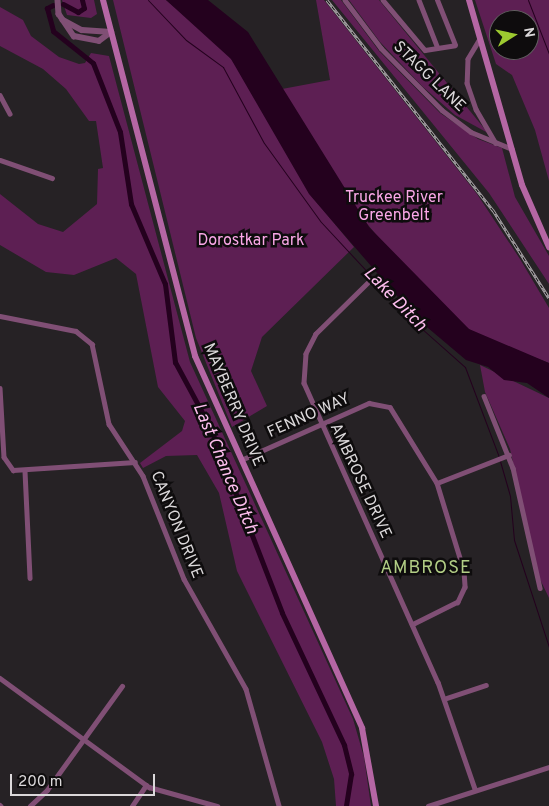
<!DOCTYPE html>
<style>
body{margin:0}
#map{position:relative;width:549px;height:806px;overflow:hidden;background:#262225;font-family:Overpass,sans-serif}
div>[style]{position:absolute}
.green>*{inset:0;background:#5d1f53}
.water>*{inset:0;background:#24011e}
.stream>*{height:1px;margin:-0.5px;padding:0 0.5px;transform-origin:0.5px;border-radius:0.5px;background:#24011e}
.canal>*{height:5px;margin:-2.5px;padding:0 2.5px;transform-origin:2.5px;border-radius:2.5px;background:#24011e}
.minor>*{height:4.5px;margin:-2.25px;padding:0 2.25px;transform-origin:2.25px;border-radius:2.25px;background:#804f75}
.tertiary>*{height:5.5px;margin:-2.75px;padding:0 2.75px;transform-origin:2.75px;border-radius:2.75px;background:#804f75}
.secondary>*{height:6px;margin:-3px;padding:0 3px;transform-origin:3px;border-radius:3px;background:#b566a4}
.rail>*{height:3px;margin-top:-1.5px;transform-origin:0;background:repeating-linear-gradient(90deg,#0e0c0d 0 4px,#a9a5a8 0 8px);box-sizing:border-box;border-block:1px solid #a9a5a8}
span{translate:-50% -50%;white-space:nowrap;text-align:center;line-height:1.15;-webkit-text-stroke:5px #0e0c0d;paint-order:stroke}
.street-label{font-size:16px;color:#dbd8da}
.park-label{font-size:16px;color:#faa7e7}
.water-label{font-size:18px;color:#fcbded;font-style:italic}
.neighbourhood-label{font-size:18px;color:#b2cd85;letter-spacing:1px}
.north{position:absolute;left:489px;top:10px;width:50px;height:50px;box-sizing:border-box;background:#0e0c0d;border:1px solid #605e5f;border-radius:50%;rotate:80deg;font-size:14px;font-weight:700;line-height:20px;text-align:center;color:#dbd8da}
.north::after{content:'';display:block;margin:auto;width:18px;height:22px;background:#9dca30;clip-path:polygon(50% 0,100% 100%,50% 72%,0 100%)}
.scale{position:absolute;left:10px;top:774px;width:145px;height:22px;box-sizing:border-box;border:2px solid #dbd8da;border-top:0;padding-left:6px;font-size:15px;line-height:18px;white-space:nowrap;color:#dbd8da;-webkit-text-stroke:4px #0e0c0d;paint-order:stroke}
</style>
<div id="map">
<div class="green">
<i style="clip-path:polygon(62px 0,94px 0,97px 14px,91px 18px,67px 15px)"></i>
<i style="clip-path:polygon(113px 0,166px 0,222px 47px,244px 76px,313px 198px,354px 247px,262px 337px,251px 371px,267px 406px,232px 427px,196px 338px)"></i>
<i style="clip-path:polygon(316px 0,324px 0,477px 194px,520px 259px,549px 308px,549px 363px,478px 336px,461px 323px,387px 248px,350px 203px,282px 89px,330px 80px)"></i>
<i style="clip-path:polygon(332px 0,341px 0,379px 51px,440px 113px,478px 139px,502px 148px,515px 197px,549px 256px,549px 284px,489px 193px)"></i>
<i style="clip-path:polygon(349px 0,379px 0,488px 133px,455px 115px,423px 87px,380px 42px)"></i>
<i style="clip-path:polygon(evenodd,475px 0,549px 0,549px 181px,535px 130px,512px 75px,496px 64px,475px 0,499px 20px,529px 20px,529px 50px,499px 50px,499px 20px)"></i>
<i style="clip-path:polygon(0 7px,23px 20px,31px 36px,59px 57px,79px 64px,85px 63px,91px 53px,109px 56px,190px 362px,353px 719px,364px 757px,371px 806px,336px 806px,334px 779px,322px 742px,237px 571px,219px 493px,197px 455px,166px 456px,143px 468px,140px 463px,182px 431px,185px 421px,158px 387px,136px 274px,116px 258px,74px 275px,46px 272px,0 245px,0 194px,38px 224px,63px 232px,97px 204px,98px 169px,103px 168px,96px 121px,89px 121px,66px 89px,43px 69px,0 46px)"></i>
<i style="clip-path:polygon(480px 365px,549px 398px,549px 598px,538px 575px,510px 449px,485px 392px)"></i>
</div>
<div class="water">
<i style="clip-path:polygon(166px 0,208px 0,248px 32px,369px 227px,469px 329px,549px 363px,549px 398px,527px 383px,504px 380px,488px 367px,466px 360px,415px 317px,309px 194px,231px 59px)"></i>
</div>
<div class="stream">
<i style="left:148px;top:0;width:55px;rotate:46.5deg"></i>
<i style="left:186px;top:40px;width:46px;rotate:36.1deg"></i>
<i style="left:223px;top:67px;width:86px;rotate:61.7deg"></i>
<i style="left:264px;top:143px;width:97px;rotate:54.2deg"></i>
<i style="left:321px;top:222px;width:134px;rotate:47.1deg"></i>
<i style="left:412px;top:320px;width:71px;rotate:41.6deg"></i>
<i style="left:465px;top:367px;width:96px;rotate:69.3deg"></i>
<i style="left:528px;top:0;width:58px;rotate:68.7deg"></i>
<i style="left:500px;top:461px;width:36px;rotate:74deg"></i>
<i style="left:510px;top:496px;width:44px;rotate:84.8deg"></i>
<i style="left:514px;top:540px;width:113px;rotate:71.9deg"></i>
</div>
<div class="canal">
<i style="left:63px;top:4px;width:17px;rotate:28deg"></i>
<i style="left:78px;top:12px;width:7px;rotate:-34deg"></i>
<i style="left:84px;top:8px;width:8px;rotate:-104deg"></i>
<i style="left:53px;top:5px;width:7px;rotate:153deg"></i>
<i style="left:47px;top:8px;width:24px;rotate:75deg"></i>
<i style="left:53px;top:31px;width:51px;rotate:38.7deg"></i>
<i style="left:93px;top:63px;width:74px;rotate:68.6deg"></i>
<i style="left:120px;top:132px;width:73px;rotate:81.3deg"></i>
<i style="left:131px;top:204px;width:87px;rotate:67deg"></i>
<i style="left:165px;top:284px;width:79px;rotate:82.7deg"></i>
<i style="left:175px;top:362px;width:74px;rotate:61.7deg"></i>
<i style="left:210px;top:427px;width:199px;rotate:68.8deg"></i>
<i style="left:282px;top:613px;width:146px;rotate:64.8deg"></i>
<i style="left:344px;top:745px;width:30px;rotate:76deg"></i>
<i style="left:351px;top:774px;width:32px;rotate:99deg"></i>
</div>
<div class="minor">
<i style="left:345px;top:0;width:60px;rotate:53.1deg"></i>
<i style="left:381px;top:48px;width:87px;rotate:45.5deg"></i>
<i style="left:442px;top:110px;width:36px;rotate:37deg"></i>
<i style="left:471px;top:132px;width:44px;rotate:22.5deg"></i>
<i style="left:383px;top:0;width:65px;rotate:50deg"></i>
<i style="left:425px;top:50px;width:30px;rotate:-9deg"></i>
<i style="left:455px;top:45px;width:48px;rotate:-111.8deg"></i>
<i style="left:419px;top:0;width:49px;rotate:68.6deg"></i>
<i style="left:480px;top:39px;width:23px;rotate:121deg"></i>
<i style="left:468px;top:59px;width:24px;rotate:92deg"></i>
<i style="left:467px;top:83px;width:28px;rotate:71deg"></i>
<i style="left:476px;top:109px;width:39px;rotate:60deg"></i>
<i style="left:0;top:95px;width:21px;rotate:62deg"></i>
<i style="left:0;top:160px;width:55px;rotate:19.1deg"></i>
<i style="left:368px;top:283px;width:73px;rotate:135.6deg"></i>
<i style="left:316px;top:334px;width:22px;rotate:117deg"></i>
<i style="left:306px;top:354px;width:29px;rotate:94deg"></i>
<i style="left:304px;top:383px;width:328px;rotate:65.9deg"></i>
<i style="left:438px;top:682px;width:113px;rotate:70.9deg"></i>
<i style="left:0;top:316px;width:77px;rotate:11.2deg"></i>
<i style="left:76px;top:331px;width:21px;rotate:39deg"></i>
<i style="left:92px;top:344px;width:82px;rotate:78deg"></i>
<i style="left:109px;top:424px;width:62px;rotate:56.8deg"></i>
<i style="left:143px;top:476px;width:111px;rotate:68.3deg"></i>
<i style="left:184px;top:579px;width:126px;rotate:60.6deg"></i>
<i style="left:246px;top:689px;width:122px;rotate:74.2deg"></i>
<i style="left:0;top:388px;width:69px;rotate:86.7deg"></i>
<i style="left:4px;top:457px;width:16px;rotate:55deg"></i>
<i style="left:13px;top:470px;width:122px;rotate:-3.8deg"></i>
<i style="left:484px;top:396px;width:78px;rotate:68.1deg"></i>
<i style="left:513px;top:468px;width:123px;rotate:77.3deg"></i>
<i style="left:241px;top:460px;width:140px;rotate:-24deg"></i>
<i style="left:369px;top:403px;width:21px;rotate:11deg"></i>
<i style="left:390px;top:407px;width:89px;rotate:58.3deg"></i>
<i style="left:437px;top:483px;width:92px;rotate:72.9deg"></i>
<i style="left:464px;top:571px;width:16px;rotate:86deg"></i>
<i style="left:465px;top:587px;width:17px;rotate:115deg"></i>
<i style="left:458px;top:602px;width:51px;rotate:153.4deg"></i>
<i style="left:25px;top:471px;width:107px;rotate:87.3deg"></i>
<i style="left:437px;top:483px;width:77px;rotate:-21.3deg"></i>
<i style="left:0;top:678px;width:185px;rotate:36.2deg"></i>
<i style="left:149px;top:787px;width:71px;rotate:15.6deg"></i>
<i style="left:444px;top:699px;width:44px;rotate:-18.4deg"></i>
<i style="left:0;top:805px;width:1px;rotate:45deg"></i>
<i style="left:30px;top:806px;width:23px;rotate:-43deg"></i>
<i style="left:47px;top:790px;width:128px;rotate:-54.2deg"></i>
<i style="left:132px;top:806px;width:25px;rotate:-56deg"></i>
<i style="left:428px;top:806px;width:127px;rotate:-17.9deg"></i>
</div>
<div class="tertiary">
<i style="left:58px;top:0;width:14px;rotate:86deg"></i>
<i style="left:59px;top:14px;width:27px;rotate:56deg"></i>
<i style="left:74px;top:36px;width:25px;rotate:11deg"></i>
<i style="left:99px;top:41px;width:15px;rotate:-37deg"></i>
<i style="left:63px;top:20px;width:21px;rotate:28deg"></i>
<i style="left:82px;top:30px;width:29px;rotate:4deg"></i>
</div>
<div class="secondary">
<i style="left:103px;top:0;width:368px;rotate:75.5deg"></i>
<i style="left:195px;top:356px;width:408px;rotate:65.8deg"></i>
<i style="left:362px;top:728px;width:79px;rotate:79.8deg"></i>
<i style="left:469px;top:0;width:192px;rotate:74deg"></i>
<i style="left:522px;top:185px;width:68px;rotate:66.5deg"></i>
</div>
<div class="rail">
<i style="left:327px;top:0;width:268px;rotate:51.7deg"></i>
<i style="left:493px;top:210px;width:104px;rotate:57.5deg"></i>
</div>
<div class="street-label">
<span style="left:429px;top:77px;rotate:44deg">STAGG LANE</span>
<span style="left:233px;top:405px;rotate:67deg">MAYBERRY DRIVE</span>
<span style="left:309px;top:416px;rotate:-24deg">FENNO WAY</span>
<span style="left:360px;top:481px;rotate:65deg">AMBROSE DRIVE</span>
<span style="left:176px;top:525px;rotate:68deg">CANYON DRIVE</span>
</div>
<div class="park-label">
<span style="left:394px;top:207px">Truckee River<br>Greenbelt</span>
<span style="left:251px;top:241px">Dorostkar Park</span>
</div>
<div class="water-label">
<span style="left:394px;top:300px;rotate:46deg">Lake Ditch</span>
<span style="left:224px;top:469px;rotate:67deg">Last Chance Ditch</span>
</div>
<div class="neighbourhood-label">
<span style="left:426px;top:569px">AMBROSE</span>
</div>
<div class="north">N</div>
<div class="scale">200 m</div>
</div>
